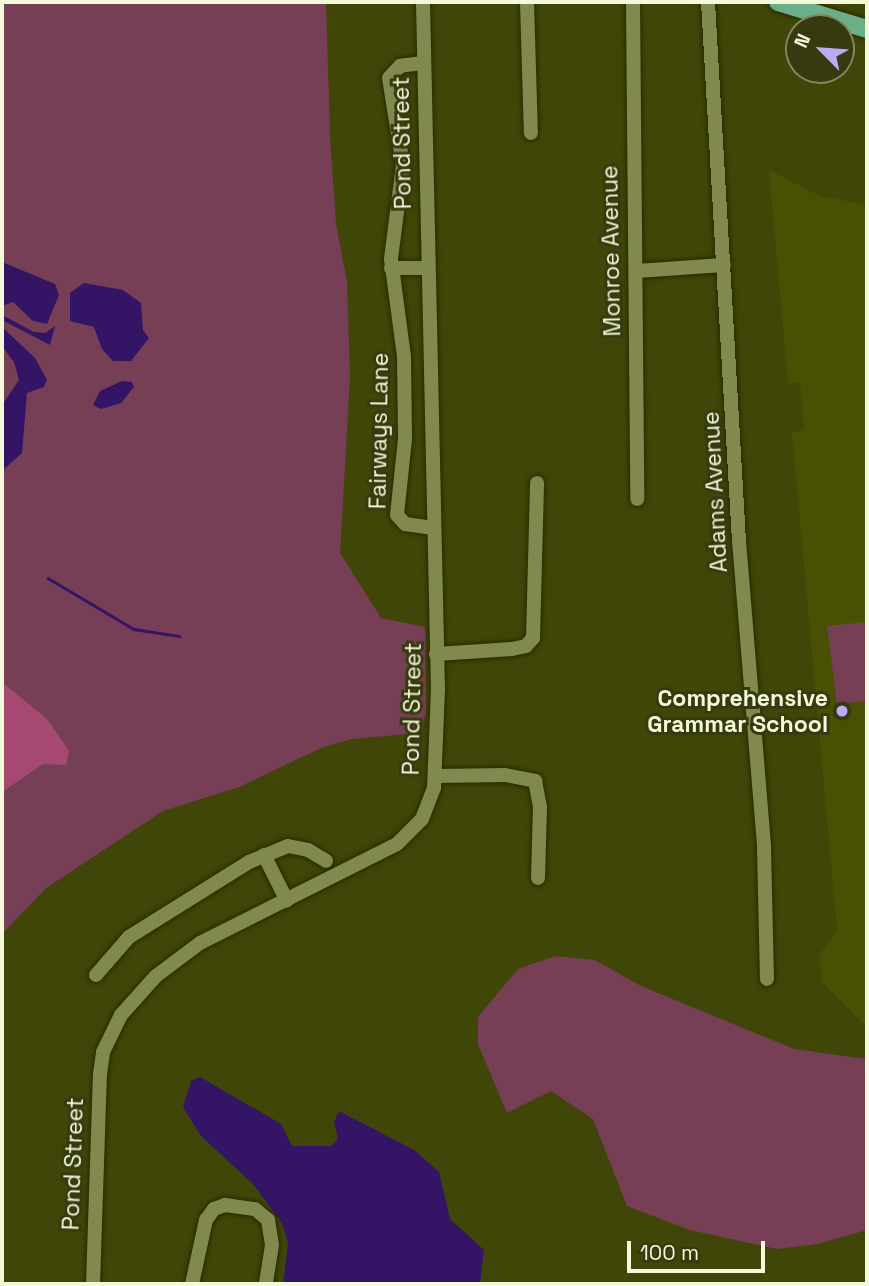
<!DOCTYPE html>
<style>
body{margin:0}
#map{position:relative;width:869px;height:1286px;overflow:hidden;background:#404607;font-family:"Space Grotesk",sans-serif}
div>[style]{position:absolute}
.built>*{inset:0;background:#494f03}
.green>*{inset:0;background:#763f56}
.forest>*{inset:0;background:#a64972}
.water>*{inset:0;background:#341465}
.stream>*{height:2.5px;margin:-1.25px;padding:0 1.25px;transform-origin:1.25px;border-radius:1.25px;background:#341465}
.roads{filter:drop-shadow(0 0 2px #272b00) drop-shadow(0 0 2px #272b00)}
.minor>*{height:14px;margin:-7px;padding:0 7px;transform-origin:7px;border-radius:7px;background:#81894f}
.major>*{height:18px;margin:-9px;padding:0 9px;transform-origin:9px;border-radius:9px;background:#6aaf87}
.dots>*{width:19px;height:19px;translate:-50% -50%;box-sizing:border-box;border:4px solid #363a0e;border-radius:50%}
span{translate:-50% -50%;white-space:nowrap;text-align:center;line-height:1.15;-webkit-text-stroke:6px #363a0e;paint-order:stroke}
.street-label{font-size:23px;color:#f4f9da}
.poi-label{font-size:23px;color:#f4f9da;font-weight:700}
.right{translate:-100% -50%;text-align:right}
.frame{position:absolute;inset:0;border:4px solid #f4f9da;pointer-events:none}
.north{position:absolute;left:785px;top:14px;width:70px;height:70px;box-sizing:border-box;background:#363a0e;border:2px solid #828660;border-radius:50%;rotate:295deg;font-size:19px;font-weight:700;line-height:28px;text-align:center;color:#f4f9da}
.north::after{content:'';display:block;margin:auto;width:24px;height:32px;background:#bcaaf6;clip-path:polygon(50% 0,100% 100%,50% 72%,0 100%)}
.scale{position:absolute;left:627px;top:1241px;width:138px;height:32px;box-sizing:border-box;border:4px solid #f4f9da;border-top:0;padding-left:9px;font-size:21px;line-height:24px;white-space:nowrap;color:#f4f9da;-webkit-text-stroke:5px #363a0e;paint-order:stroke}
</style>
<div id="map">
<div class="built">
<i style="clip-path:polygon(769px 170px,820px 196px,867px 205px,867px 1028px,822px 982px,819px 955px,837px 930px,792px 432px,804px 430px,800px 383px,788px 383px)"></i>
</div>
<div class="green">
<i style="clip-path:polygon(2px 2px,326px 2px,330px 136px,336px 224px,347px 282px,350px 377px,340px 553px,381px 618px,425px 627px,426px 713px,420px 733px,351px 739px,321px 748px,239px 787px,163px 811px,46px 888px,2px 934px)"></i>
<i style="clip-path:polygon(867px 622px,867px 701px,837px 704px,827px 626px)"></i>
<i style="clip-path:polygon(555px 956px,595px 960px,641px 986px,794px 1049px,867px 1059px,867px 1230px,817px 1244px,777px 1249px,690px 1230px,627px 1206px,593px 1119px,551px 1091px,507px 1113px,478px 1044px,478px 1017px,518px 969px)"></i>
</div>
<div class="forest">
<i style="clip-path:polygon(2px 682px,48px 720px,69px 751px,66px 765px,43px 764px,2px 792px)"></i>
</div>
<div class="water">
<i style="clip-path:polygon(2px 262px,55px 284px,59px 295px,47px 324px,33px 321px,13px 302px,2px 306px)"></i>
<i style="clip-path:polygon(84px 283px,123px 290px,141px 303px,143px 330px,149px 338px,131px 361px,113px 361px,102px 349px,94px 327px,70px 321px,70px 293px)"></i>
<i style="clip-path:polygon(2px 315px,34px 332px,45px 333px,55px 326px,50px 345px,2px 320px)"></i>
<i style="clip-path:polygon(2px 327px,35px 358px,47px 380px,44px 387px,27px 393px,22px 453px,2px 471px,2px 405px,19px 380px,14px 362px,2px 346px)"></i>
<i style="clip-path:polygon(122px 381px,132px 382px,134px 387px,121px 403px,101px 409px,93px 405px,100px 391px)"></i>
<i style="clip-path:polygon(200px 1077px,281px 1124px,292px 1146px,331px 1146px,338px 1139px,334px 1122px,339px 1111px,414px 1150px,439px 1172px,450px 1219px,484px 1250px,480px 1284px,283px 1284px,288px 1243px,282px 1223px,253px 1184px,201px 1136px,183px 1107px,191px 1081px)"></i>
</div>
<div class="stream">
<i style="left:48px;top:578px;width:100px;rotate:30.7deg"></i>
<i style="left:134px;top:629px;width:46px;rotate:8.8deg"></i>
</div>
<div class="roads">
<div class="minor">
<i style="left:527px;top:2px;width:131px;rotate:88.3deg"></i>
<i style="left:633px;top:2px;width:497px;rotate:89.5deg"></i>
<i style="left:708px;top:2px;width:540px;rotate:86.71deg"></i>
<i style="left:739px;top:541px;width:308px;rotate:85.3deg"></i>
<i style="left:764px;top:848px;width:131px;rotate:88.7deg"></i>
<i style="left:423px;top:63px;width:23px;rotate:173deg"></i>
<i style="left:400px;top:66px;width:16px;rotate:133deg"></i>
<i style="left:389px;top:78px;width:88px;rotate:80.9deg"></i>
<i style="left:403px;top:165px;width:95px;rotate:97.3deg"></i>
<i style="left:391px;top:259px;width:98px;rotate:82.4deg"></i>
<i style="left:404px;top:356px;width:83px;rotate:89.3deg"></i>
<i style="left:405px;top:439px;width:76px;rotate:96deg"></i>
<i style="left:397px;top:515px;width:12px;rotate:48deg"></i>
<i style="left:405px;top:524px;width:27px;rotate:8deg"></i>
<i style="left:391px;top:268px;width:36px"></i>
<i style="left:636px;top:271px;width:88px;rotate:-3.9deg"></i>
<i style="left:436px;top:654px;width:76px;rotate:-3.8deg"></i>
<i style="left:512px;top:649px;width:14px;rotate:-12deg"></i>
<i style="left:526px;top:646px;width:11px;rotate:-49deg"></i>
<i style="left:533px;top:638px;width:155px;rotate:-88.5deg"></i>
<i style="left:436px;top:776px;width:69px;rotate:-0.8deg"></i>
<i style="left:505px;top:775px;width:31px;rotate:11deg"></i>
<i style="left:535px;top:781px;width:26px;rotate:79deg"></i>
<i style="left:540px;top:807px;width:71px;rotate:91.6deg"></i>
<i style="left:264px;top:855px;width:51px;rotate:63.4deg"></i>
<i style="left:96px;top:975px;width:50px;rotate:-49deg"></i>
<i style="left:129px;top:937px;width:142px;rotate:-32deg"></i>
<i style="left:249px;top:862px;width:42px;rotate:-22.3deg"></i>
<i style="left:288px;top:846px;width:20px;rotate:11deg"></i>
<i style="left:308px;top:850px;width:21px;rotate:31deg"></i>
<i style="left:93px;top:1284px;width:210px;rotate:-88.1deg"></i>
<i style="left:100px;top:1074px;width:22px;rotate:-82deg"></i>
<i style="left:103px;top:1052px;width:41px;rotate:-64.1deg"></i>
<i style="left:121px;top:1015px;width:52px;rotate:-48.1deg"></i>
<i style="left:156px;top:976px;width:55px;rotate:-36.9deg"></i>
<i style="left:200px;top:943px;width:220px;rotate:-26.7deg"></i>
<i style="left:397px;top:844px;width:35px;rotate:-45deg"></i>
<i style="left:422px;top:819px;width:33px;rotate:-69deg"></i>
<i style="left:434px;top:788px;width:98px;rotate:-87.7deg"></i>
<i style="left:438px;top:690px;width:688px;rotate:-91.25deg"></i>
<i style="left:192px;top:1284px;width:66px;rotate:-77.7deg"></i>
<i style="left:206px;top:1220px;width:14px;rotate:-54deg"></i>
<i style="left:214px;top:1209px;width:12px;rotate:-20deg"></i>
<i style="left:225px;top:1205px;width:30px;rotate:8deg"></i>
<i style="left:255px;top:1209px;width:17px;rotate:40deg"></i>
<i style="left:268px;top:1220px;width:25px;rotate:81deg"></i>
<i style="left:272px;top:1245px;width:39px;rotate:99deg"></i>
</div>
<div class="major">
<i style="left:778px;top:2px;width:93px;rotate:16.9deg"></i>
</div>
</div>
<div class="dots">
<i style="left:842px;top:711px;background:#bcaaf6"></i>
</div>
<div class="street-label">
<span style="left:402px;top:143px;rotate:-91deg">Pond Street</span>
<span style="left:611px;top:251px;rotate:-91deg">Monroe Avenue</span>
<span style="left:379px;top:431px;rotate:-89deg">Fairways Lane</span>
<span style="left:715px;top:492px;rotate:-93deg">Adams Avenue</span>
<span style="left:412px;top:709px;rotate:-89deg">Pond Street</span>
<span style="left:73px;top:1164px;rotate:-88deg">Pond Street</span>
</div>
<div class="poi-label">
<span class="right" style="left:828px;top:711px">Comprehensive<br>Grammar School</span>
</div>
<div class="frame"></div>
<div class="north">N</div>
<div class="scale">100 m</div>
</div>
